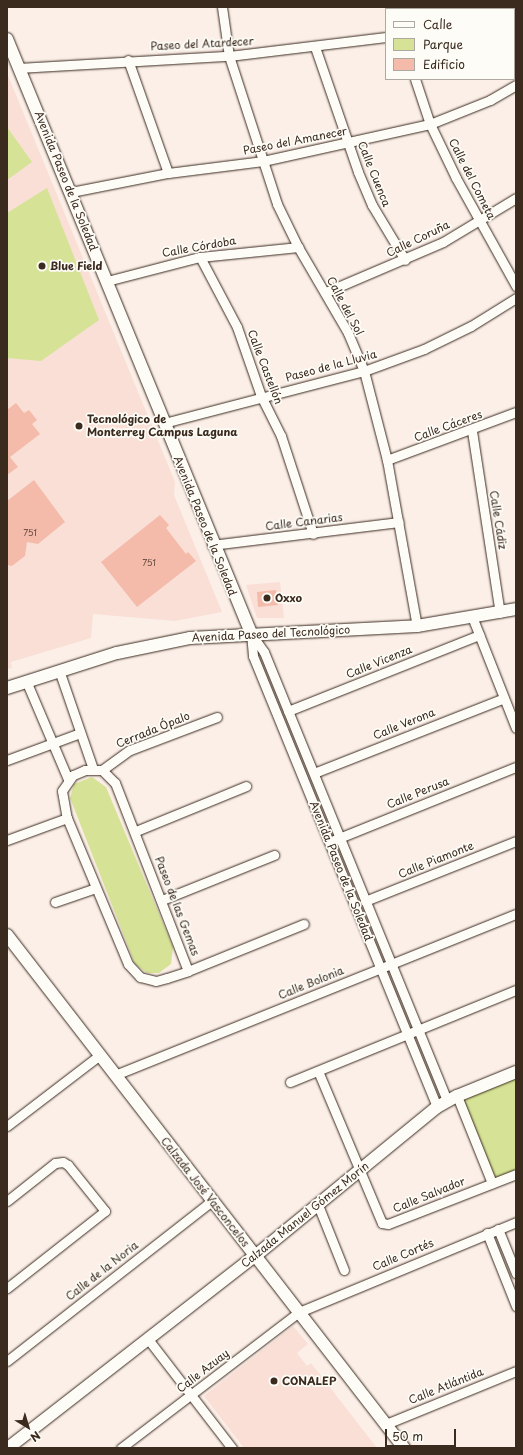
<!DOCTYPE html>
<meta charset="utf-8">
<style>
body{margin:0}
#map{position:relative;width:523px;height:1455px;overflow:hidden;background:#fbefe8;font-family:"Playpen Sans",sans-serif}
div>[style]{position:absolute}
.built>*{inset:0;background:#f9dfd6}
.green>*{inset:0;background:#d6e396}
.building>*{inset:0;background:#f4bbab}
.roads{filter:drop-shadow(0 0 1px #3b2a1e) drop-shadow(0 0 1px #3b2a1e)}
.street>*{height:9px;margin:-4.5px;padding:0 4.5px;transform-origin:4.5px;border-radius:4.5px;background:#fdfcf7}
.secondary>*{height:12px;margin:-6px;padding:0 6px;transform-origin:6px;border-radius:6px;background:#fdfcf7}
.dots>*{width:11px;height:11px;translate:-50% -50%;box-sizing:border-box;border:2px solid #fdfcf7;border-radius:50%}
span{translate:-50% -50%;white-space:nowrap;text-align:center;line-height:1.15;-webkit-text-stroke:3.5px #fdfcf7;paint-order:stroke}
.number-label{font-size:9px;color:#694e41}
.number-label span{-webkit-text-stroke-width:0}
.street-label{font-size:11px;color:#3b2a1e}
.poi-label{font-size:11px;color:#3b2a1e;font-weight:700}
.left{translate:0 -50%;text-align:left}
.frame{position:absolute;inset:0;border:8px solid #3b2a1e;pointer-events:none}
.legend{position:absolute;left:385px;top:8px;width:130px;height:72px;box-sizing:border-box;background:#fdfcf7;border:1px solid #afa8a0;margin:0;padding:5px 7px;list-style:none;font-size:12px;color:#3b2a1e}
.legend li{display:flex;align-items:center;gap:8px;height:20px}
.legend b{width:20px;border:1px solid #afa8a0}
.north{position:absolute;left:8px;top:1407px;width:40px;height:40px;-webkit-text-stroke:3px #fdfcf7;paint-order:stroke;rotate:142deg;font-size:11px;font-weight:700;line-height:16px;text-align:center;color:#3b2a1e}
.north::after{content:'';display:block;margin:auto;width:14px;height:18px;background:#3b2a1e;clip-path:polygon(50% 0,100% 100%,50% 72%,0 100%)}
.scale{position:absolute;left:385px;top:1429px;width:71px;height:18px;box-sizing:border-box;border:2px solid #3b2a1e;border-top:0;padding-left:5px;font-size:12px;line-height:14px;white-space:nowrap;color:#3b2a1e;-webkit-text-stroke:3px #fdfcf7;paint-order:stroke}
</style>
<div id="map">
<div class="built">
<i style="clip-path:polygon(7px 73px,175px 482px,174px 495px,222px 612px,175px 621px,93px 614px,91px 638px,11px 662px,12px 668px,7px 669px)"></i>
<i style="clip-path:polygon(280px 582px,284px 618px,257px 618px,246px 585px)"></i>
<i style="clip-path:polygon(293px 1326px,308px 1344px,297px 1353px,307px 1366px,311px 1363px,377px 1448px,244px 1448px,204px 1396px)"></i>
</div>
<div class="green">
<i style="clip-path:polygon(7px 127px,32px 162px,7px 180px)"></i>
<i style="clip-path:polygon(47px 188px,99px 320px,41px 361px,7px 358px,7px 213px)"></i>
<i style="clip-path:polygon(92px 777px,106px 787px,173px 947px,171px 964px,159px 973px,147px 973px,135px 964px,70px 798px,74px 784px)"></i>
<i style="clip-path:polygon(516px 1074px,516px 1171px,493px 1180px,460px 1097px)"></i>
</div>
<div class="building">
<i style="clip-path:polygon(16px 403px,24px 413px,29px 410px,37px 420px,32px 424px,40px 434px,10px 457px,18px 467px,7px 475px,7px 410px)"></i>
<i style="clip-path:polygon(34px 480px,65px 522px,38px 544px,27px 542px,25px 556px,12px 566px,7px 565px,7px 501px)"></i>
<i style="clip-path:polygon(160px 515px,169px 525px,166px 528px,186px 554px,188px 552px,196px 561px,137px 607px,101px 562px)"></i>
<i style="clip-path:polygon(276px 590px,278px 605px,258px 607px,257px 592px)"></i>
</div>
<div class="roads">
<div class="street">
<i style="left:222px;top:7px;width:49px;rotate:81.9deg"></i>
<i style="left:229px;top:56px;width:156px;rotate:72deg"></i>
<i style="left:277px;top:204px;width:48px;rotate:64deg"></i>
<i style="left:298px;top:247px;width:99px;rotate:59.8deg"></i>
<i style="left:348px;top:333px;width:41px;rotate:67.2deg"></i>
<i style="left:364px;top:371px;width:92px;rotate:75.5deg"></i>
<i style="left:387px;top:460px;width:169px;rotate:79.8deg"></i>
<i style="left:397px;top:7px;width:2px;rotate:63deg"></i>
<i style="left:464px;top:9px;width:4px;rotate:-27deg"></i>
<i style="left:315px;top:47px;width:132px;rotate:71deg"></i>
<i style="left:358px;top:172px;width:36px;rotate:67deg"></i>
<i style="left:372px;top:205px;width:64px;rotate:59deg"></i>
<i style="left:128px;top:60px;width:120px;rotate:70.5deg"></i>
<i style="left:18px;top:68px;width:211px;rotate:-3.3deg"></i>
<i style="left:229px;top:56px;width:158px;rotate:-6.9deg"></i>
<i style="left:415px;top:79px;width:47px;rotate:71.6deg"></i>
<i style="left:430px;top:124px;width:60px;rotate:64.3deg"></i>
<i style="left:456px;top:178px;width:124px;rotate:60.9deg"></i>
<i style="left:71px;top:192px;width:99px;rotate:-11.1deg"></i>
<i style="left:168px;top:173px;width:96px;rotate:-7.2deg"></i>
<i style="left:263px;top:161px;width:171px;rotate:-12.5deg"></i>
<i style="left:430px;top:124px;width:65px;rotate:-21.8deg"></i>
<i style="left:490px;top:100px;width:30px;rotate:-30deg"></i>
<i style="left:200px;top:257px;width:79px;rotate:62.1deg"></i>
<i style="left:237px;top:327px;width:73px;rotate:70.8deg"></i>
<i style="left:261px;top:396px;width:45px;rotate:63.4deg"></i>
<i style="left:281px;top:436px;width:103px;rotate:71.9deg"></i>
<i style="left:107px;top:281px;width:96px;rotate:-14.5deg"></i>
<i style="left:200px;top:257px;width:99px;rotate:-5.8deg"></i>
<i style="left:326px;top:292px;width:127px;rotate:-23.1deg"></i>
<i style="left:443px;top:242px;width:85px;rotate:-31.1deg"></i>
<i style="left:164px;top:423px;width:207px;rotate:-14.6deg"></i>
<i style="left:364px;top:371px;width:64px;rotate:-20.1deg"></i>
<i style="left:424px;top:349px;width:52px;rotate:-26.1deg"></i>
<i style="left:471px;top:326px;width:53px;rotate:-31.9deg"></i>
<i style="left:472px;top:431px;width:184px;rotate:81.3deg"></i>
<i style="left:387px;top:460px;width:138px;rotate:-20.4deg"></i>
<i style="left:212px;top:545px;width:188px;rotate:-7deg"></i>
<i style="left:473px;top:619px;width:117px;rotate:68.5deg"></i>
<i style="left:251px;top:633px;width:23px;rotate:85deg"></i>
<i style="left:253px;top:656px;width:487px;rotate:67.8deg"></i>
<i style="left:252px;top:635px;width:21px;rotate:55deg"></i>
<i style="left:264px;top:652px;width:485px;rotate:67.8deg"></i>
<i style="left:60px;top:673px;width:102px;rotate:71deg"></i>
<i style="left:27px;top:683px;width:104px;rotate:66.9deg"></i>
<i style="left:288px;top:711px;width:206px;rotate:-21.7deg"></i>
<i style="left:7px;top:760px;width:78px;rotate:-20.3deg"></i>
<i style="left:102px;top:770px;width:34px;rotate:-36deg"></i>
<i style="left:130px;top:750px;width:93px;rotate:-20.8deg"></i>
<i style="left:314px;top:773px;width:204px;rotate:-21.5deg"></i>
<i style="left:136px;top:831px;width:119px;rotate:-22.2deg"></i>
<i style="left:7px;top:840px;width:64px;rotate:-20.1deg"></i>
<i style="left:334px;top:840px;width:196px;rotate:-21.9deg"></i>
<i style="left:162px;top:900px;width:121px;rotate:-21.9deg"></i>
<i style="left:365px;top:901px;width:162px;rotate:-21.7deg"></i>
<i style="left:55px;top:902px;width:43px;rotate:-18.9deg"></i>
<i style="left:188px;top:971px;width:202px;rotate:-111.2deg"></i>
<i style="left:115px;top:783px;width:18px;rotate:-135deg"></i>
<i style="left:102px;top:770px;width:17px;rotate:180deg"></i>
<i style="left:85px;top:770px;width:13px;rotate:157deg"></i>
<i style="left:73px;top:775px;width:19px;rotate:125deg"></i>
<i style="left:62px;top:791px;width:27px;rotate:80deg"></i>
<i style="left:67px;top:818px;width:158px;rotate:67.3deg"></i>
<i style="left:128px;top:964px;width:18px;rotate:47deg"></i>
<i style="left:140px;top:977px;width:16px;rotate:14deg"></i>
<i style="left:156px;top:981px;width:11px;rotate:-15deg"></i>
<i style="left:167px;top:978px;width:22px;rotate:-18deg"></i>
<i style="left:188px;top:971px;width:125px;rotate:-22.1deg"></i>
<i style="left:318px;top:1071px;width:165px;rotate:67.2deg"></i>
<i style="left:382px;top:1223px;width:6px;rotate:9deg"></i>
<i style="left:388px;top:1224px;width:137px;rotate:-21.3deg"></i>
<i style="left:115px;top:1075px;width:432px;rotate:-21.9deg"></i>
<i style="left:290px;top:1082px;width:244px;rotate:-22.2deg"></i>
<i style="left:457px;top:1096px;width:94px;rotate:68.1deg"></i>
<i style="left:7px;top:1126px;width:117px;rotate:-37.4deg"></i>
<i style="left:7px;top:1201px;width:61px;rotate:-38.4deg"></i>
<i style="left:55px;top:1163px;width:8px;rotate:-7deg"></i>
<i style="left:63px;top:1162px;width:6px;rotate:31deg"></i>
<i style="left:68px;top:1165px;width:59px;rotate:51.2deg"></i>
<i style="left:105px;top:1211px;width:125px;rotate:141.8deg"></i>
<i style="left:318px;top:1205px;width:70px;rotate:68.2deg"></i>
<i style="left:498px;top:1229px;width:48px;rotate:67.8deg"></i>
<i style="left:487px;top:1233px;width:79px;rotate:68.3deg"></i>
<i style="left:148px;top:1339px;width:138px;rotate:52.4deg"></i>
<i style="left:7px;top:1361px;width:260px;rotate:-38deg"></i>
<i style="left:386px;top:1424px;width:140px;rotate:-22.2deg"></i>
<i style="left:121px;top:1448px;width:224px;rotate:-37.4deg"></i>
<i style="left:299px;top:1312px;width:235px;rotate:-22.5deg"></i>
</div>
<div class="secondary">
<i style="left:7px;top:39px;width:642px;rotate:67.67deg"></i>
<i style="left:7px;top:688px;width:115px;rotate:-17.7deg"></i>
<i style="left:117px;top:653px;width:75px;rotate:-11.6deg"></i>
<i style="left:190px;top:638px;width:227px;rotate:-3deg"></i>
<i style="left:417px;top:626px;width:100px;rotate:-9.7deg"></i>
<i style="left:7px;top:935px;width:649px;rotate:52.26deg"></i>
<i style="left:8px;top:1448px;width:313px;rotate:-37.9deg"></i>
<i style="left:255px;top:1256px;width:235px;rotate:-39.3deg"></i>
<i style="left:437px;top:1107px;width:23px;rotate:-29deg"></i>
<i style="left:457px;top:1096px;width:64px;rotate:-22.1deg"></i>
</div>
</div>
<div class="dots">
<i style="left:42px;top:266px;background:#3b2a1e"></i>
<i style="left:79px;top:426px;background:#3b2a1e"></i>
<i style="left:267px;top:598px;background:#3b2a1e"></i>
<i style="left:274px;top:1381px;background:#3b2a1e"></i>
</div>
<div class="number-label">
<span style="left:30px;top:532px">751</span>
<span style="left:149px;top:562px">751</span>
</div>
<div class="street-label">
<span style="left:202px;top:44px;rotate:-3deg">Paseo del Atardecer</span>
<span style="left:295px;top:141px;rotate:-11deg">Paseo del Amanecer</span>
<span style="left:374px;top:174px;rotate:68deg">Calle Cuenca</span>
<span style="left:472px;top:179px;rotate:63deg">Calle del Cometa</span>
<span style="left:66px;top:181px;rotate:68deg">Avenida Paseo de la Soledad</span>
<span style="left:418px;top:239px;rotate:-26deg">Calle Coruña</span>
<span style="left:199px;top:247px;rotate:-10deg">Calle Córdoba</span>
<span style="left:345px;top:306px;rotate:62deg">Calle del Sol</span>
<span style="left:331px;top:366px;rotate:-15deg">Paseo de la Lluvia</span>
<span style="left:265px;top:367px;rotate:69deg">Calle Castellón</span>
<span style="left:448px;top:426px;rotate:-20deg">Calle Cáceres</span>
<span style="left:498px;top:520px;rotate:81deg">Calle Cádiz</span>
<span style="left:304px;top:522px;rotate:-7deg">Calle Canarias</span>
<span style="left:205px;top:526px;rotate:68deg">Avenida Paseo de la Soledad</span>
<span style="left:271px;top:634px;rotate:-3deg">Avenida Paseo del Tecnológico</span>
<span style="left:379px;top:662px;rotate:-22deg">Calle Vicenza</span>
<span style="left:404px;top:724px;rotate:-22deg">Calle Verona</span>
<span style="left:153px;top:730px;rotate:-22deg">Cerrada Ópalo</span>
<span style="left:418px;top:793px;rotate:-22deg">Calle Perusa</span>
<span style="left:436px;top:860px;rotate:-22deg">Calle Piamonte</span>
<span style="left:341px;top:871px;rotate:68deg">Avenida Paseo de la Soledad</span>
<span style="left:177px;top:906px;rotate:69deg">Paseo de las Gemas</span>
<span style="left:311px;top:983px;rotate:-22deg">Calle Bolonia</span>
<span style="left:205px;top:1192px;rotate:52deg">Calzada José Vasconcelos</span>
<span style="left:429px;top:1195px;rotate:-22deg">Calle Salvador</span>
<span style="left:305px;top:1215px;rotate:-39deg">Calzada Manuel Gómez Morín</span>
<span style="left:403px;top:1255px;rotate:-23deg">Calle Cortés</span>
<span style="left:102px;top:1271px;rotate:-38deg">Calle de la Noria</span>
<span style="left:203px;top:1371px;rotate:-38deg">Calle Azuay</span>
<span style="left:446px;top:1386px;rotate:-22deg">Calle Atlántida</span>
</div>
<div class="poi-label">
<span class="left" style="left:50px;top:266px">Blue Field</span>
<span class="left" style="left:87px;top:426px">Tecnológico de<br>Monterrey Campus Laguna</span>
<span class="left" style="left:275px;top:598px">Oxxo</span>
<span class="left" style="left:282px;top:1381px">CONALEP</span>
</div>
<div class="frame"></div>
<ul class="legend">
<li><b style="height:5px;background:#fdfcf7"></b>Calle</li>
<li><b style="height:11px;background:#d6e396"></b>Parque</li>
<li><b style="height:11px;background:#f4bbab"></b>Edificio</li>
</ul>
<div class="north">N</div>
<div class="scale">50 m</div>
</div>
